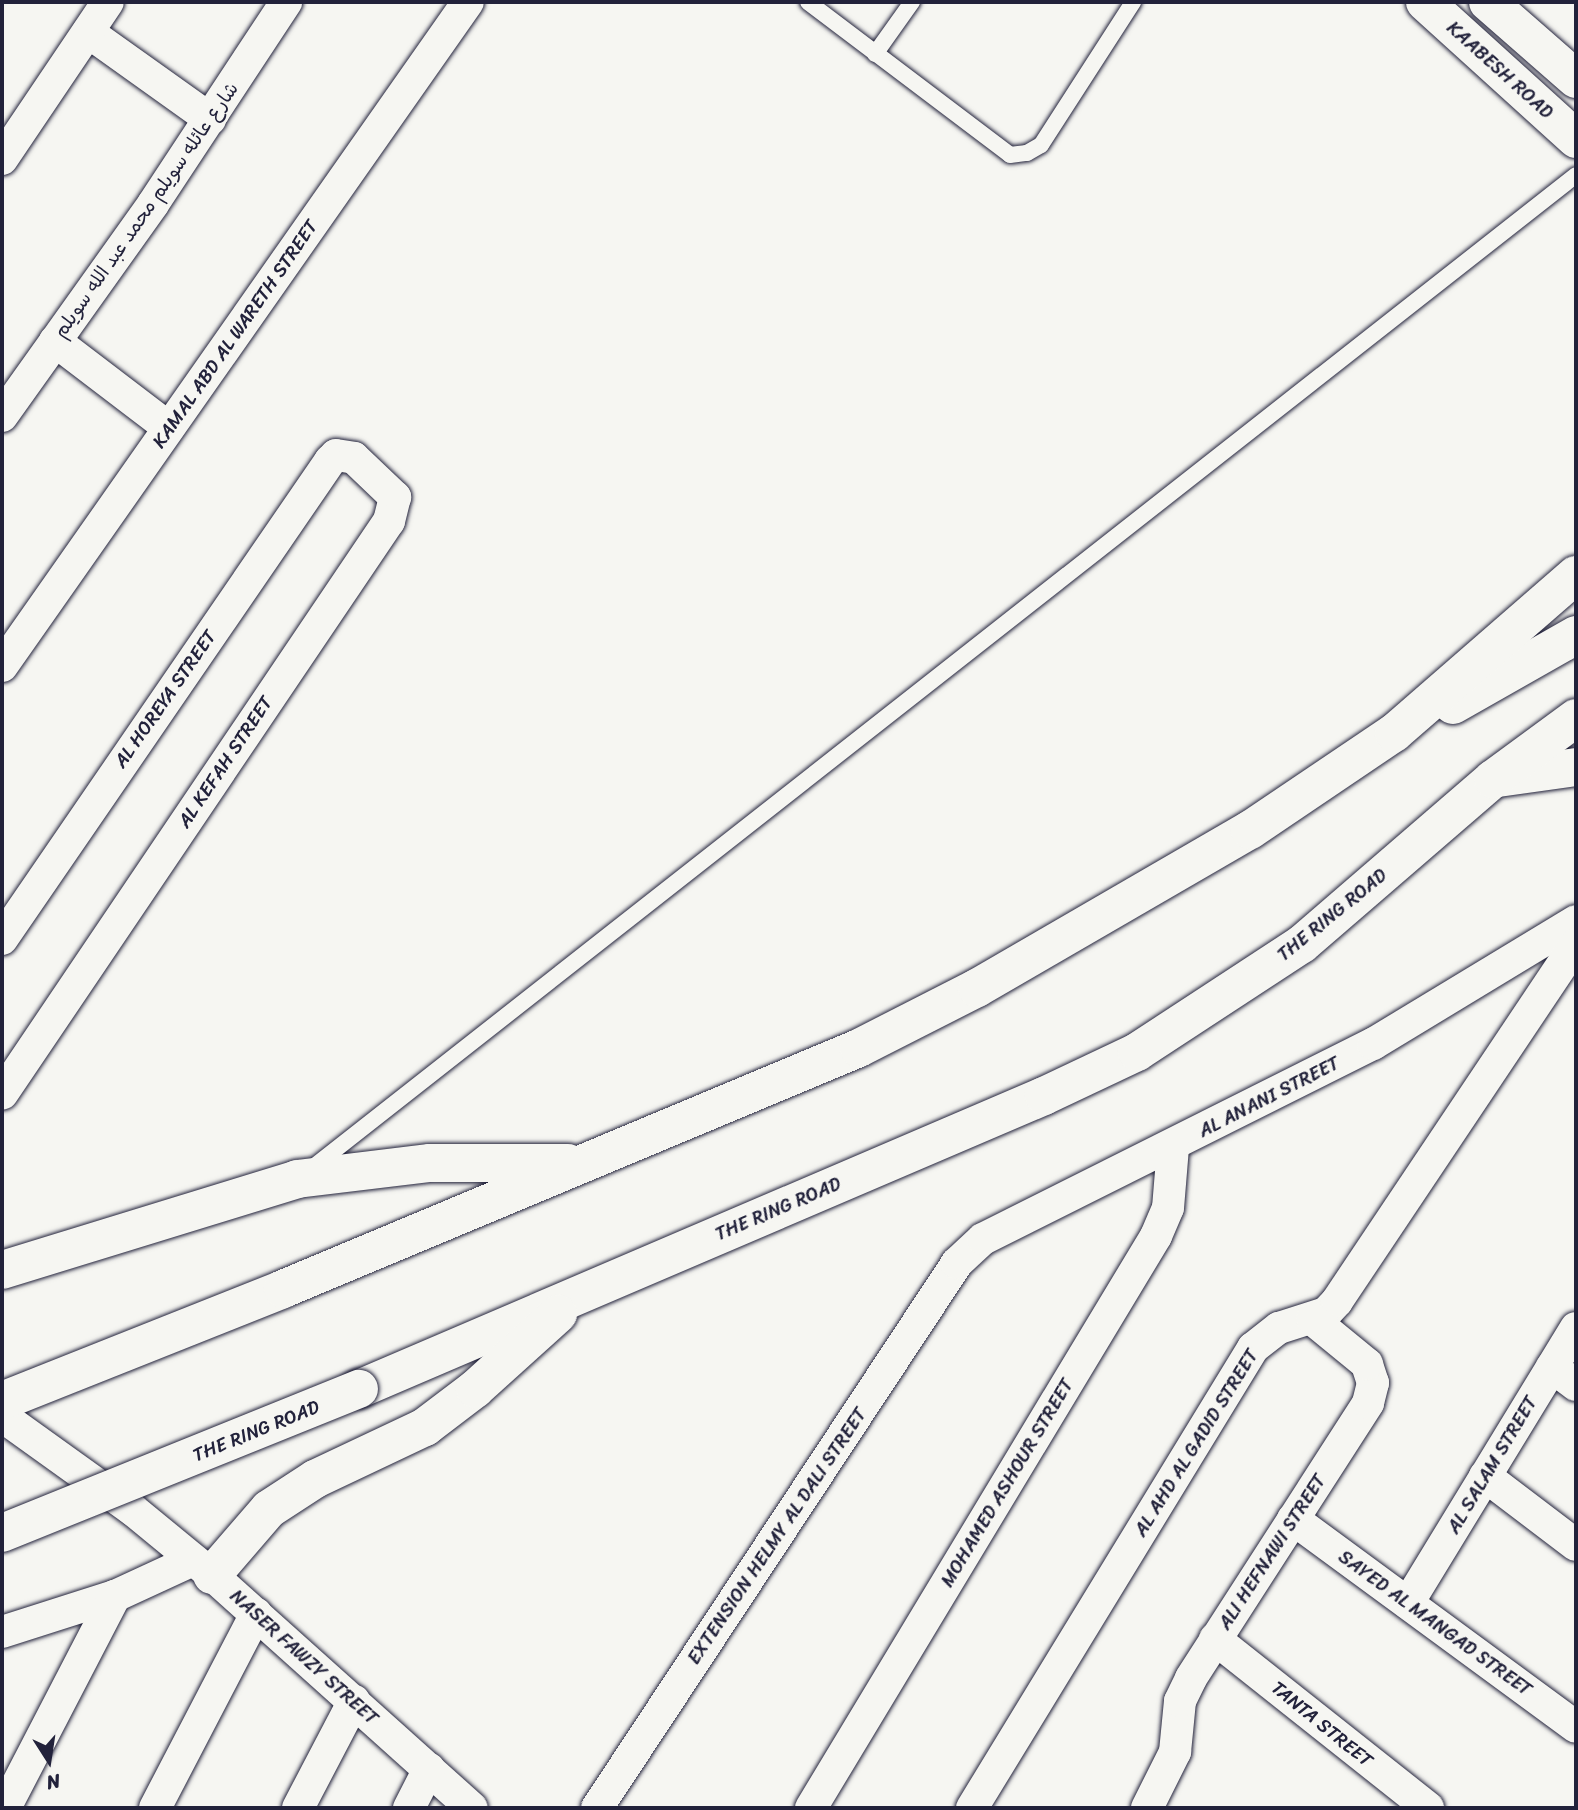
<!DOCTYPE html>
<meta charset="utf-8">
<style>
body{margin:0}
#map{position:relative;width:1578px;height:1810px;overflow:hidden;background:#f6f6f2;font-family:Sriracha,"Playpen Sans Arabic",sans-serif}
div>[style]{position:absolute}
.roads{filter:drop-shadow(0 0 2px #22223b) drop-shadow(0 0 2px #22223b)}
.service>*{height:16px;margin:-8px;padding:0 8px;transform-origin:8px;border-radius:8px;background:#f6f6f2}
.minor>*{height:32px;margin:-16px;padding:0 16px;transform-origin:16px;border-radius:16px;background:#f6f6f2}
.tertiary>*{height:38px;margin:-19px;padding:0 19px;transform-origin:19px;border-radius:19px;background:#f6f6f2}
.motorway>*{height:38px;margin:-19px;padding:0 19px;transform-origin:19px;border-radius:19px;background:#f6f6f2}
.bridges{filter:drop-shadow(0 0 2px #22223b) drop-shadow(0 0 2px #22223b)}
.motorway-bridge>*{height:38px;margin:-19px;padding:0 19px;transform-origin:19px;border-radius:19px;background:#f6f6f2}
span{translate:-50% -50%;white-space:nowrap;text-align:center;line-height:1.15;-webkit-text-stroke:5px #f6f6f2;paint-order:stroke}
.street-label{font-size:19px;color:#22223b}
.frame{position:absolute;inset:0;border:4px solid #22223b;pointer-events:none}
.north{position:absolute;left:14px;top:1726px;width:70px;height:70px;-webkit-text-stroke:5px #f6f6f2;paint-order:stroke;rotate:168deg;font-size:19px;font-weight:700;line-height:28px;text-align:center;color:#22223b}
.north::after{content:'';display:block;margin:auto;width:24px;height:32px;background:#22223b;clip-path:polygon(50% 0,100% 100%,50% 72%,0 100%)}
</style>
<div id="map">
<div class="roads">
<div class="service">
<i style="left:808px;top:2px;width:253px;rotate:37.1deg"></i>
<i style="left:1010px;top:155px;width:17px;rotate:-7deg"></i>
<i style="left:1027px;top:153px;width:16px;rotate:-30deg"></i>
<i style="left:1041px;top:145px;width:170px;rotate:-57.2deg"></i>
<i style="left:875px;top:54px;width:64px;rotate:-54.6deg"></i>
<i style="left:312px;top:1168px;width:1607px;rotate:-38.15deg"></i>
</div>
<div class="minor">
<i style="left:88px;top:32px;width:150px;rotate:35.5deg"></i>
<i style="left:2px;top:159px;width:189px;rotate:-56deg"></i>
<i style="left:55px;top:341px;width:143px;rotate:37.3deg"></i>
<i style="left:2px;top:416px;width:260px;rotate:-54.5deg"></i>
<i style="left:153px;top:204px;width:242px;rotate:-56.6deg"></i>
<i style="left:2px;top:666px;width:811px;rotate:-54.94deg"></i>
<i style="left:2px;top:939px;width:580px;rotate:-55.54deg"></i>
<i style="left:330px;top:461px;width:8px;rotate:-45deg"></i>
<i style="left:336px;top:455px;width:18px;rotate:9deg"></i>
<i style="left:354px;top:458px;width:57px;rotate:43.6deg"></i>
<i style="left:395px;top:497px;width:25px;rotate:104deg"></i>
<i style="left:389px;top:521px;width:691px;rotate:124.03deg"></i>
<i style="left:1552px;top:1367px;width:30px;rotate:37deg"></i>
<i style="left:2px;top:1416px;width:161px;rotate:35.7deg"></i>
<i style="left:133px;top:1510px;width:102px;rotate:39.4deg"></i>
<i style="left:212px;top:1575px;width:349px;rotate:41.9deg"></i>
<i style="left:1485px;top:1476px;width:114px;rotate:37.2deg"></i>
<i style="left:1293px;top:1519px;width:351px;rotate:36.3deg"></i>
<i style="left:1408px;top:1603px;width:322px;rotate:-58.6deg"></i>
<i style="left:2px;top:1632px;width:119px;rotate:-17.7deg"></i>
<i style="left:115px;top:1596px;width:86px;rotate:-24.8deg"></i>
<i style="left:1215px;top:1639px;width:272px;rotate:38.4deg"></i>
<i style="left:5px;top:1808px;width:239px;rotate:-62.6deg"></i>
<i style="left:155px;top:1808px;width:219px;rotate:-62.5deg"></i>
<i style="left:298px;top:1808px;width:121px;rotate:-62.4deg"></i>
<i style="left:409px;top:1808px;width:44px;rotate:-62.9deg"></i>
<i style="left:597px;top:1808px;width:653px;rotate:-56.55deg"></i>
<i style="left:957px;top:1263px;width:35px;rotate:-43deg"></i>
<i style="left:983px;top:1239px;width:436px;rotate:-26.6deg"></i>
<i style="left:1373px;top:1044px;width:237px;rotate:-31.2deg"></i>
<i style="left:811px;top:1808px;width:668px;rotate:-58.9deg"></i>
<i style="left:1156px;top:1236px;width:30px;rotate:-67deg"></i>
<i style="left:1168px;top:1208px;width:61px;rotate:-85.3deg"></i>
<i style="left:972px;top:1808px;width:539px;rotate:-58.58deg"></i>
<i style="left:1253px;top:1348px;width:33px;rotate:-38deg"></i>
<i style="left:1279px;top:1328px;width:49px;rotate:-17.7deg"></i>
<i style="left:1326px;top:1313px;width:16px;rotate:-47deg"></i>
<i style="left:1337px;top:1301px;width:430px;rotate:-56.2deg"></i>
<i style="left:1147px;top:1808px;width:63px;rotate:-63.4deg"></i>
<i style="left:1175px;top:1752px;width:51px;rotate:-84.4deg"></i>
<i style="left:1180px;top:1701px;width:25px;rotate:-64deg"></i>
<i style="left:1191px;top:1678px;width:327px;rotate:-57.2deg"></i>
<i style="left:1368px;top:1403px;width:21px;rotate:-76deg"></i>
<i style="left:1373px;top:1383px;width:20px;rotate:-108deg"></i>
<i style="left:1367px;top:1364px;width:71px;rotate:-140.7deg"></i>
</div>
<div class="tertiary">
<i style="left:1425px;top:2px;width:204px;rotate:42.2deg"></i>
<i style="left:1488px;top:2px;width:117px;rotate:41.2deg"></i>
</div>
<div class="motorway">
<i style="left:1453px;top:705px;width:142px;rotate:-29.6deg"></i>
<i style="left:1498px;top:778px;width:79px;rotate:-8deg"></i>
<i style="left:2px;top:1270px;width:309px;rotate:-17.1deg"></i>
<i style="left:297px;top:1179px;width:134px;rotate:-6.9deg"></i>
<i style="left:430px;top:1163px;width:138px"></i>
<i style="left:359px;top:1389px;width:745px;rotate:-23.16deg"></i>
<i style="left:1044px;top:1096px;width:103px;rotate:-25.3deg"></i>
<i style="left:1137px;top:1052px;width:197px;rotate:-33.2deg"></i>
<i style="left:1302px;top:944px;width:252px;rotate:-40.8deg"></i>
<i style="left:1493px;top:779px;width:103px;rotate:-36.3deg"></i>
<i style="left:2px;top:1401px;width:302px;rotate:-21.7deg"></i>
<i style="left:283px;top:1289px;width:624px;rotate:-22.7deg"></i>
<i style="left:859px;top:1048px;width:132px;rotate:-27deg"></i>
<i style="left:977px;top:988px;width:315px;rotate:-30.1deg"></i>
<i style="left:1250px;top:830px;width:174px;rotate:-34deg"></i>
<i style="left:1394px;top:733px;width:241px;rotate:-41deg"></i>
<i style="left:212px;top:1575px;width:87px;rotate:-49.2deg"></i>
<i style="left:269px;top:1509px;width:55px;rotate:-33.1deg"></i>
<i style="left:315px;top:1479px;width:122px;rotate:-25.3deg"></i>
<i style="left:425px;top:1427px;width:63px;rotate:-37.2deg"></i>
<i style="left:475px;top:1389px;width:112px;rotate:-42.1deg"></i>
</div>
</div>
<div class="bridges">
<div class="motorway-bridge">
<i style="left:2px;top:1533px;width:385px;rotate:-22deg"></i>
</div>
</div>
<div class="street-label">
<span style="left:1500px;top:70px;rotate:42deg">KAABESH ROAD</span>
<span style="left:146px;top:210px;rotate:-55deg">شارع عائله سويلم محمد عبد الله سويلم</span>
<span style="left:235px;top:334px;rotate:-55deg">KAMAL ABD AL WARETH STREET</span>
<span style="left:165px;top:699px;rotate:-55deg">AL HOREYA STREET</span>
<span style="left:225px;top:762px;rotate:-56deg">AL KEFAH STREET</span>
<span style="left:1332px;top:915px;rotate:-39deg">THE RING ROAD</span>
<span style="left:1269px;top:1097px;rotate:-27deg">AL ANANI STREET</span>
<span style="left:778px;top:1209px;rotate:-23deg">THE RING ROAD</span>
<span style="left:256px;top:1431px;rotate:-22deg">THE RING ROAD</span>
<span style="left:1196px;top:1443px;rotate:-58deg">AL AHD AL GADID STREET</span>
<span style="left:1492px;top:1465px;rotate:-59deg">AL SALAM STREET</span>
<span style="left:1007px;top:1483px;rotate:-59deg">MOHAMED ASHOUR STREET</span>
<span style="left:777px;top:1536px;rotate:-56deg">EXTENSION HELMY AL DALI STREET</span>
<span style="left:1272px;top:1552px;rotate:-57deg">ALI HEFNAWI STREET</span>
<span style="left:1435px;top:1623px;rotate:36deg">SAYED AL MANGAD STREET</span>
<span style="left:304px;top:1657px;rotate:42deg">NASER FAWZY STREET</span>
<span style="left:1322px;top:1724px;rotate:39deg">TANTA STREET</span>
</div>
<div class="frame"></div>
<div class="north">N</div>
</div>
